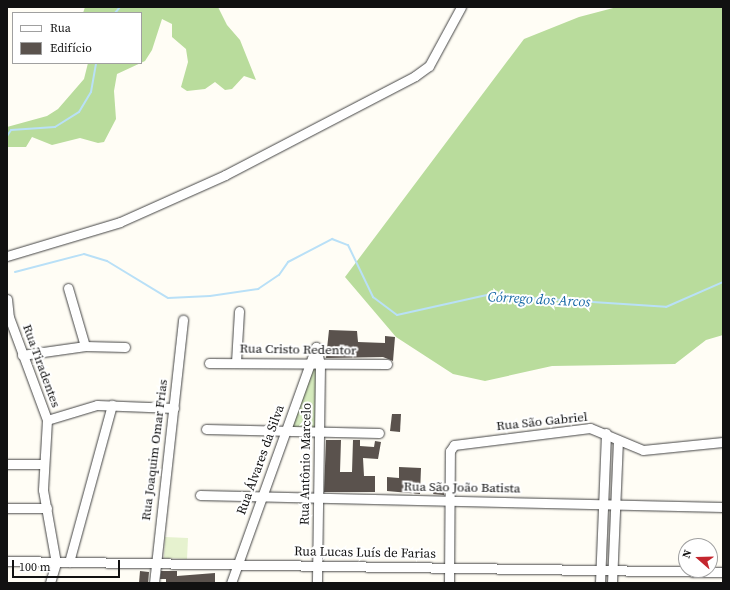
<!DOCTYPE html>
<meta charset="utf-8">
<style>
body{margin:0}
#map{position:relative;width:730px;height:590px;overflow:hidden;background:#fffdf5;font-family:"Source Serif 4",serif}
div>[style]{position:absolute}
.green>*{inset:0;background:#d5ebbd}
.forest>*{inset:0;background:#b9dc9c}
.pitch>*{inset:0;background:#e6f2cf}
.stream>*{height:2px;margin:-1px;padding:0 1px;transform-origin:1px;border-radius:1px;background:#b9e0f7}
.building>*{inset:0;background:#5a524d}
.roads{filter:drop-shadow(0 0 1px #444) drop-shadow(0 0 1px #444)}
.minor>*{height:9px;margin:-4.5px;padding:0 4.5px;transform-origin:4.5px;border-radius:4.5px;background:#fff}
span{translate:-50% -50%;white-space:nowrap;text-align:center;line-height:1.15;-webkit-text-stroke:4px #fff;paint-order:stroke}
.street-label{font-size:13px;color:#111}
.water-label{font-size:14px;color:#1768a6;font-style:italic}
.frame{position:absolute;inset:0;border:8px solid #111;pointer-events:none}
.legend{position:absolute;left:12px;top:12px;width:130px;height:52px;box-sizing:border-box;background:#fff;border:1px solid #a0a0a0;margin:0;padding:5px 7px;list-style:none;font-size:12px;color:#111}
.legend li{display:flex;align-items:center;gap:8px;height:20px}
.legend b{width:20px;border:1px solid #a0a0a0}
.north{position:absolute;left:678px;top:538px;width:40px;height:40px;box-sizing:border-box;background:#fff;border:1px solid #a0a0a0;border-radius:50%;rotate:290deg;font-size:11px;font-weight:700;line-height:16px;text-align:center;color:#111}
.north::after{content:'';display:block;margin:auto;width:14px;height:18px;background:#c4262e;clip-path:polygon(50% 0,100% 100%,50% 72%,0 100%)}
.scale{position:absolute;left:12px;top:560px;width:108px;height:18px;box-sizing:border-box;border:2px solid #111;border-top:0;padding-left:5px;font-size:12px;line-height:14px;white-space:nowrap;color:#111;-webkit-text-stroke:3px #fff;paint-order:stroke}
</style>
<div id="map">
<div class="green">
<i style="clip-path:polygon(310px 366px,318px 367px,316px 428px,289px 427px)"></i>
</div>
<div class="forest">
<i style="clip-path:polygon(85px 7px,218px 7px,227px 25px,240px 40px,256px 80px,244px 76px,232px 89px,225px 90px,215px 82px,205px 89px,187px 91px,181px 87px,188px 62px,186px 49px,172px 37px,172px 24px,162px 19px,152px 50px,145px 61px,117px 74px,114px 91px,116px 119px,104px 142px,98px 143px,80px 138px,52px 145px,32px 137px,26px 147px,7px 147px,7px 127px,47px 116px,58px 109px,84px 79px,88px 63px,141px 63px,141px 13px,83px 13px)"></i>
<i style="clip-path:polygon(617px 7px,723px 7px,723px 335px,706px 340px,675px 364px,552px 366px,485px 381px,453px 374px,396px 337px,345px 277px,524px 39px,579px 17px)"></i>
</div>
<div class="pitch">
<i style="clip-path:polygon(165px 537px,188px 538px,187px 559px,164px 558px)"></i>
</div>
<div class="stream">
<i style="left:115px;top:13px;width:8px;rotate:-50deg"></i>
<i style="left:7px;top:136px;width:7px;rotate:-56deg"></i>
<i style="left:11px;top:130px;width:44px;rotate:-3.9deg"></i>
<i style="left:55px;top:127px;width:28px;rotate:-32deg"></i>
<i style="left:79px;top:112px;width:23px;rotate:-59deg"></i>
<i style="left:91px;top:92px;width:29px;rotate:-80deg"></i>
<i style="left:15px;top:272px;width:71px;rotate:-14.6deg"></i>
<i style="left:84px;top:254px;width:24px;rotate:17deg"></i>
<i style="left:107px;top:261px;width:71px;rotate:31.2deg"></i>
<i style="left:168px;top:298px;width:42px;rotate:-2.7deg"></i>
<i style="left:210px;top:296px;width:49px;rotate:-8.3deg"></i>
<i style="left:258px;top:289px;width:25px;rotate:-34deg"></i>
<i style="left:279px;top:275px;width:16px;rotate:-55deg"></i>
<i style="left:288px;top:262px;width:50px;rotate:-27.6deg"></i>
<i style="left:332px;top:239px;width:17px;rotate:21deg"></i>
<i style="left:348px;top:245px;width:58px;rotate:64.3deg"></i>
<i style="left:373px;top:297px;width:30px;rotate:37deg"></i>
<i style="left:397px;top:315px;width:92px;rotate:-12.5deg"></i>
<i style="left:487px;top:295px;width:179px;rotate:3.8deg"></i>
<i style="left:666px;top:307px;width:62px;rotate:-23.7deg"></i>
</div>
<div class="building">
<i style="clip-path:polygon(329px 330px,357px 331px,358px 342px,385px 343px,385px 336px,395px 337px,393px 361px,383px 357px,326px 358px)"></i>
<i style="clip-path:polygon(392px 414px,401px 414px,400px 432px,390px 431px)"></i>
<i style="clip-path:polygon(326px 440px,341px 440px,340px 472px,352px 472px,353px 440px,360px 440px,360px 446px,374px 447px,375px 441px,381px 442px,378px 459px,363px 458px,364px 476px,375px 476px,375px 492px,324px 492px)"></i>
<i style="clip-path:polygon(399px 467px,421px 468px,420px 494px,387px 491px,387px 477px,399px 478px)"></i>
<i style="clip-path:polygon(433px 487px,444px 488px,444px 495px,433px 494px)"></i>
<i style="clip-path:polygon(140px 571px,149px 572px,148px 583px,139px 583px)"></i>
<i style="clip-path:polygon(161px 571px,177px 571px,177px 576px,215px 573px,215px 583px,166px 583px,166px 579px,160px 579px)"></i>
</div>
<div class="roads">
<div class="minor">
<i style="left:7px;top:256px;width:118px;rotate:-16.7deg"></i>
<i style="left:120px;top:222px;width:115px;rotate:-24.1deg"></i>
<i style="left:225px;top:175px;width:214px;rotate:-27.5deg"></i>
<i style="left:415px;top:76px;width:17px;rotate:-36deg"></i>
<i style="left:429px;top:66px;width:67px;rotate:-61.5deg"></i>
<i style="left:68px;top:288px;width:60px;rotate:73.7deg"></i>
<i style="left:7px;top:299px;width:18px;rotate:84deg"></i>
<i style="left:9px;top:317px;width:110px;rotate:69.7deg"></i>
<i style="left:47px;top:420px;width:70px;rotate:93.3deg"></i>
<i style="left:43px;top:490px;width:74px;rotate:79.9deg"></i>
<i style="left:56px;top:563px;width:21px;rotate:107deg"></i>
<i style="left:22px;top:355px;width:64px;rotate:-8.1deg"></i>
<i style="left:85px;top:346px;width:40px;rotate:1.4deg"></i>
<i style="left:236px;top:362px;width:51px;rotate:-86.6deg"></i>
<i style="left:209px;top:363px;width:178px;rotate:0.3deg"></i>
<i style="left:47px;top:420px;width:52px;rotate:-16.7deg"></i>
<i style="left:97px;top:405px;width:77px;rotate:2.2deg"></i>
<i style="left:206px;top:429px;width:173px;rotate:1.3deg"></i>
<i style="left:7px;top:464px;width:35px"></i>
<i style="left:200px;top:495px;width:523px;rotate:1.31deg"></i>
<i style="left:7px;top:508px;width:40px"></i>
<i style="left:7px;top:561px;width:716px;rotate:0.88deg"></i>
<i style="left:69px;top:562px;width:163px;rotate:-74.7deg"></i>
<i style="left:154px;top:583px;width:265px;rotate:-83.7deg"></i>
<i style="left:231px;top:583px;width:251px;rotate:-70.2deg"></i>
<i style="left:316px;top:347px;width:17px;rotate:77deg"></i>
<i style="left:320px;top:364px;width:219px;rotate:90.8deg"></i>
<i style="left:449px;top:583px;width:132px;rotate:-89.6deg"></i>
<i style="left:450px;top:451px;width:7px;rotate:-56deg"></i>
<i style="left:454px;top:445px;width:137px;rotate:-7.1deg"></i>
<i style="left:590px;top:428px;width:57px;rotate:22.5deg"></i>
<i style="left:643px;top:450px;width:80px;rotate:-5.7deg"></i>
<i style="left:600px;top:583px;width:150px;rotate:-87.7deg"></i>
<i style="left:612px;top:583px;width:143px;rotate:-87.6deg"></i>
</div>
</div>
<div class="street-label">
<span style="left:298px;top:350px;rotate:1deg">Rua Cristo Redentor</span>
<span style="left:41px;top:366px;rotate:70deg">Rua Tiradentes</span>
<span style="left:542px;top:422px;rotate:-6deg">Rua São Gabriel</span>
<span style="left:155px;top:450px;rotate:-83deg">Rua Joaquim Omar Frias</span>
<span style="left:261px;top:460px;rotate:-70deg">Rua Álvares da Silva</span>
<span style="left:306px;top:464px;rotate:-89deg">Rua Antônio Marcelo</span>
<span style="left:462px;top:488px;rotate:1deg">Rua São João Batista</span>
<span style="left:365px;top:553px;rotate:1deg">Rua Lucas Luís de Farias</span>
</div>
<div class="water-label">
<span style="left:539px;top:299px;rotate:3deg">Córrego dos Arcos</span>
</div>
<div class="frame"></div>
<ul class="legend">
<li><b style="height:5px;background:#fff"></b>Rua</li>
<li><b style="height:11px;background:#5a524d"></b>Edifício</li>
</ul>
<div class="north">N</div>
<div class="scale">100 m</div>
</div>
